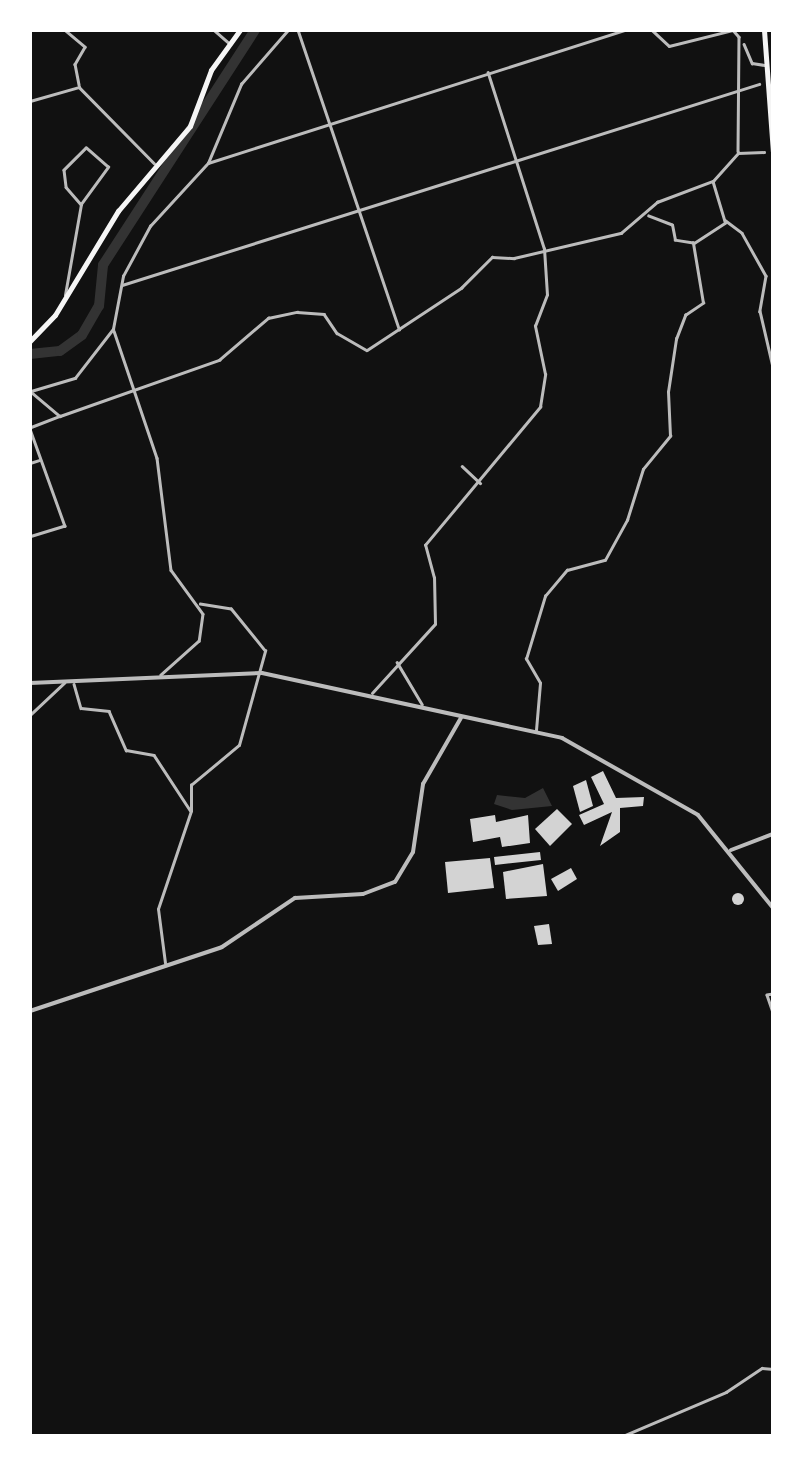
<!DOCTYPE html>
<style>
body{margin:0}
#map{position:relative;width:803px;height:1466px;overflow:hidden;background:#111;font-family:"IBM Plex Sans",sans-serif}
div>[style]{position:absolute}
.water>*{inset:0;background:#333}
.river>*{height:10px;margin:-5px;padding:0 5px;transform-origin:5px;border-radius:5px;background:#333}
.building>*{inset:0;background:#d3d3d3}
.round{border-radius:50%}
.minor>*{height:2.5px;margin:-1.25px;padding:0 1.25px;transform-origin:1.25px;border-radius:1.25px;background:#bcbcbc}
.tertiary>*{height:4px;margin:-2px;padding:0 2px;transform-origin:2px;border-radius:2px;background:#bcbcbc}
.primary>*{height:5px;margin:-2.5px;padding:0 2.5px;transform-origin:2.5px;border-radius:2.5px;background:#f5f5f5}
.trunk>*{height:5px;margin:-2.5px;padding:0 2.5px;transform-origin:2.5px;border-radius:2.5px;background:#f5f5f5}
span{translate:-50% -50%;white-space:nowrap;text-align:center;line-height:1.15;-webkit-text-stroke:8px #fff;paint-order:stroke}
.frame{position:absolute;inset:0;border:32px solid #fff;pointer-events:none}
</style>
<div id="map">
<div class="water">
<i style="clip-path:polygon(543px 788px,552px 806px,512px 810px,494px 804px,497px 795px,525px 798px)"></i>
</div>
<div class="river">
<i style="left:30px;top:354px;width:30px;rotate:-6deg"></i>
<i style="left:60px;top:351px;width:27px;rotate:-36deg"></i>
<i style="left:82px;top:335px;width:34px;rotate:-60deg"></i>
<i style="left:99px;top:306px;width:41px;rotate:-84.4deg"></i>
<i style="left:103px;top:265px;width:280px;rotate:-57.1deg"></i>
</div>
<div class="building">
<i style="clip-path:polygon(603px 771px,616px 798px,644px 797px,643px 806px,620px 808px,620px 832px,600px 846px,612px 812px,584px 825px,579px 815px,604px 804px,591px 777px)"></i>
<i style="clip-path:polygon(586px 780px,593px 806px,580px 812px,573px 786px)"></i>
<i style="clip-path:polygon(557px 809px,572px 824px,550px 846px,535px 829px)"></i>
<i style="clip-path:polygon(495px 815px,496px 822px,528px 815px,530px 843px,502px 847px,500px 837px,473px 842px,470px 819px)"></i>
<i style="clip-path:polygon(540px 852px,541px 860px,495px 865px,494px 857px)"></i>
<i style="clip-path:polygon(490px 858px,494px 888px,448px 893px,445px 862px)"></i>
<i style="clip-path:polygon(543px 864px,547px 896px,506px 899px,503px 872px)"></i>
<i style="clip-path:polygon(571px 868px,577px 879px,558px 891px,551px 879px)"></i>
<i class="round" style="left:732px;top:893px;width:12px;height:12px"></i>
<i style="clip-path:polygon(549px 924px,552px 944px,538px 945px,534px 926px)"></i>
</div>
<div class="minor">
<i style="left:65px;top:30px;width:26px;rotate:40deg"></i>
<i style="left:85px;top:47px;width:20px;rotate:120deg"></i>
<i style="left:75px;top:64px;width:21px;rotate:79deg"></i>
<i style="left:214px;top:30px;width:20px;rotate:41deg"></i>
<i style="left:298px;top:30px;width:316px;rotate:71.3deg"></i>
<i style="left:652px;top:30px;width:23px;rotate:43deg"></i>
<i style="left:669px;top:46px;width:66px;rotate:-14deg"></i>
<i style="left:733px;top:30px;width:9px;rotate:49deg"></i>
<i style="left:739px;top:37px;width:114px;rotate:90.5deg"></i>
<i style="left:744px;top:44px;width:21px;rotate:67deg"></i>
<i style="left:752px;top:63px;width:12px;rotate:9deg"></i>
<i style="left:30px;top:101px;width:51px;rotate:-15.9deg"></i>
<i style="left:79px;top:87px;width:107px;rotate:45.4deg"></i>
<i style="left:208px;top:163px;width:439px;rotate:-17.7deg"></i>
<i style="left:725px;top:220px;width:21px;rotate:37deg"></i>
<i style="left:742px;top:233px;width:49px;rotate:60.8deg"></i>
<i style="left:766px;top:276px;width:36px;rotate:100deg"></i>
<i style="left:760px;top:311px;width:57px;rotate:76.9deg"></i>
<i style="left:694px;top:243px;width:37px;rotate:-33deg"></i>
<i style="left:725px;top:223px;width:42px;rotate:-106.7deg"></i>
<i style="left:122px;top:285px;width:668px;rotate:-17.51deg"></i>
<i style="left:65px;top:295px;width:92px;rotate:-80deg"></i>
<i style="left:81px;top:204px;width:46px;rotate:-53.9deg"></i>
<i style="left:108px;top:167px;width:29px;rotate:-139deg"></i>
<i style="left:86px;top:148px;width:31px;rotate:135deg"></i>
<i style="left:64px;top:170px;width:17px;rotate:83deg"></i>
<i style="left:66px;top:187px;width:23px;rotate:49deg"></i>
<i style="left:114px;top:331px;width:134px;rotate:71.3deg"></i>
<i style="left:157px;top:458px;width:113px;rotate:82.9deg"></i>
<i style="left:171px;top:570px;width:54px;rotate:54deg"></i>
<i style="left:203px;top:614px;width:27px;rotate:98deg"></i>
<i style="left:199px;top:641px;width:51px;rotate:138.2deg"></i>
<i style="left:30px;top:391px;width:39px;rotate:40deg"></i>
<i style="left:60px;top:416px;width:169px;rotate:-19.4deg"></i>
<i style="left:219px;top:360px;width:65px;rotate:-40.6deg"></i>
<i style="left:268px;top:318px;width:30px;rotate:-12deg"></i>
<i style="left:297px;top:312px;width:27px;rotate:4deg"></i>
<i style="left:324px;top:314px;width:23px;rotate:56deg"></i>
<i style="left:337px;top:333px;width:34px;rotate:30deg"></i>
<i style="left:367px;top:350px;width:113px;rotate:-33.4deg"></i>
<i style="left:461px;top:288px;width:44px;rotate:-45deg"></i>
<i style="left:492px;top:257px;width:22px;rotate:3deg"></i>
<i style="left:514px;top:258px;width:110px;rotate:-13.2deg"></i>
<i style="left:621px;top:233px;width:48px;rotate:-40.7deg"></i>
<i style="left:657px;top:202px;width:60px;rotate:-20.6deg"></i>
<i style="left:713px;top:181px;width:38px;rotate:-48deg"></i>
<i style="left:738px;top:153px;width:26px;rotate:-2deg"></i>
<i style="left:31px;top:391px;width:46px;rotate:-16.5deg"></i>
<i style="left:75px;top:378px;width:62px;rotate:-52.2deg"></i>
<i style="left:113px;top:329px;width:54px;rotate:-79.3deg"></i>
<i style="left:123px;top:276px;width:57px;rotate:-61.6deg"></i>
<i style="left:150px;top:226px;width:86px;rotate:-47.4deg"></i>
<i style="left:208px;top:163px;width:86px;rotate:-67.3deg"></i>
<i style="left:241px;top:84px;width:72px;rotate:-49deg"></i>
<i style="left:31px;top:427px;width:31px;rotate:-21deg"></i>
<i style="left:30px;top:429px;width:103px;rotate:70.2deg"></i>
<i style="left:65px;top:526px;width:37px;rotate:163deg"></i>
<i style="left:30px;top:463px;width:9px;rotate:-18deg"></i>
<i style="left:462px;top:466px;width:25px;rotate:43deg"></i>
<i style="left:397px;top:662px;width:49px;rotate:59.2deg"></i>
<i style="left:74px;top:684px;width:25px;rotate:74deg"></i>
<i style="left:81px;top:708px;width:28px;rotate:6deg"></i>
<i style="left:109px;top:711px;width:43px;rotate:66.4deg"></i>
<i style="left:126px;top:750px;width:28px;rotate:10deg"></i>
<i style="left:154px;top:755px;width:66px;rotate:56.8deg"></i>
<i style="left:372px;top:693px;width:93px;rotate:-47.6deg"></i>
<i style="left:435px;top:624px;width:46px;rotate:-91.2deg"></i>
<i style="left:434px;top:578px;width:34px;rotate:-105deg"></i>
<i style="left:425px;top:545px;width:180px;rotate:-50.2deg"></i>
<i style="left:540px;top:407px;width:33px;rotate:-81deg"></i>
<i style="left:545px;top:374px;width:49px;rotate:-101.8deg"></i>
<i style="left:535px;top:326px;width:33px;rotate:-69deg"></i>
<i style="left:547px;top:295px;width:46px;rotate:-93.7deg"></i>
<i style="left:544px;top:249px;width:185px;rotate:-107.7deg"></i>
<i style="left:30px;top:715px;width:47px;rotate:-43.3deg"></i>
<i style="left:536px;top:730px;width:47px;rotate:-85.1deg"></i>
<i style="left:540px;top:683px;width:28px;rotate:-120deg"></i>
<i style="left:526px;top:659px;width:66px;rotate:-73.2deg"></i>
<i style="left:545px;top:596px;width:34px;rotate:-50deg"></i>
<i style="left:567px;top:570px;width:39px;rotate:-15deg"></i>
<i style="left:605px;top:560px;width:46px;rotate:-61.2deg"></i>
<i style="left:627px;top:520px;width:53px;rotate:-72.6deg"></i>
<i style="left:643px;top:469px;width:43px;rotate:-50.7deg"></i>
<i style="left:670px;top:436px;width:44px;rotate:-92.6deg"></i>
<i style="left:668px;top:392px;width:54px;rotate:-81.4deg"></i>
<i style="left:676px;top:339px;width:26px;rotate:-69deg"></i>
<i style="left:685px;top:315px;width:22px;rotate:-34deg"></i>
<i style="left:703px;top:303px;width:61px;rotate:-99.5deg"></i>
<i style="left:693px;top:243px;width:18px;rotate:-171deg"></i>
<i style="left:675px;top:240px;width:15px;rotate:-101deg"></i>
<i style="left:672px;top:225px;width:25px;rotate:-159deg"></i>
<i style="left:165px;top:963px;width:54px;rotate:-97.4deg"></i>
<i style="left:158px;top:909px;width:103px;rotate:-71.4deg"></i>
<i style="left:191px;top:811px;width:26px;rotate:-90deg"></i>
<i style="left:191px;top:785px;width:62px;rotate:-39.8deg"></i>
<i style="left:239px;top:745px;width:98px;rotate:-74.5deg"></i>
<i style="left:265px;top:651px;width:54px;rotate:-129deg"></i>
<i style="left:231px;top:609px;width:31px;rotate:-171deg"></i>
<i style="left:773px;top:994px;width:6px;rotate:171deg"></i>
<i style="left:767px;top:995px;width:18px;rotate:71deg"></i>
<i style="left:623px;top:1436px;width:112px;rotate:-23.1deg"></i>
<i style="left:726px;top:1392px;width:43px;rotate:-33.7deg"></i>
<i style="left:762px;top:1368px;width:11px;rotate:5deg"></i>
</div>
<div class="tertiary">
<i style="left:30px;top:683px;width:232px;rotate:-2.5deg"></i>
<i style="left:262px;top:673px;width:307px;rotate:12.2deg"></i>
<i style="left:562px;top:738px;width:156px;rotate:29.5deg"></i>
<i style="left:698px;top:815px;width:119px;rotate:51.1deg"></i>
<i style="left:731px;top:850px;width:45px;rotate:-20.9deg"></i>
<i style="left:30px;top:1011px;width:202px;rotate:-18.4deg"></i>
<i style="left:222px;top:947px;width:88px;rotate:-33.9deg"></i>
<i style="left:295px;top:898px;width:68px;rotate:-3.4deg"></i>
<i style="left:363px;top:894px;width:34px;rotate:-21deg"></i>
<i style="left:395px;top:882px;width:35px;rotate:-59deg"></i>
<i style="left:413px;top:852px;width:69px;rotate:-81.6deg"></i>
<i style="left:423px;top:784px;width:76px;rotate:-60.1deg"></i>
</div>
<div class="primary">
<i style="left:30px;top:341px;width:36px;rotate:-46deg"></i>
<i style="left:55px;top:315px;width:122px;rotate:-58.8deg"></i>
<i style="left:118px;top:211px;width:111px;rotate:-49.7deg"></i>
<i style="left:190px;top:126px;width:60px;rotate:-69.4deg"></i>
<i style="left:211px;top:70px;width:49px;rotate:-54.1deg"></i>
</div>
<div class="trunk">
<i style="left:764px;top:30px;width:122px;rotate:85.8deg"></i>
</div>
<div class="frame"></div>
</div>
